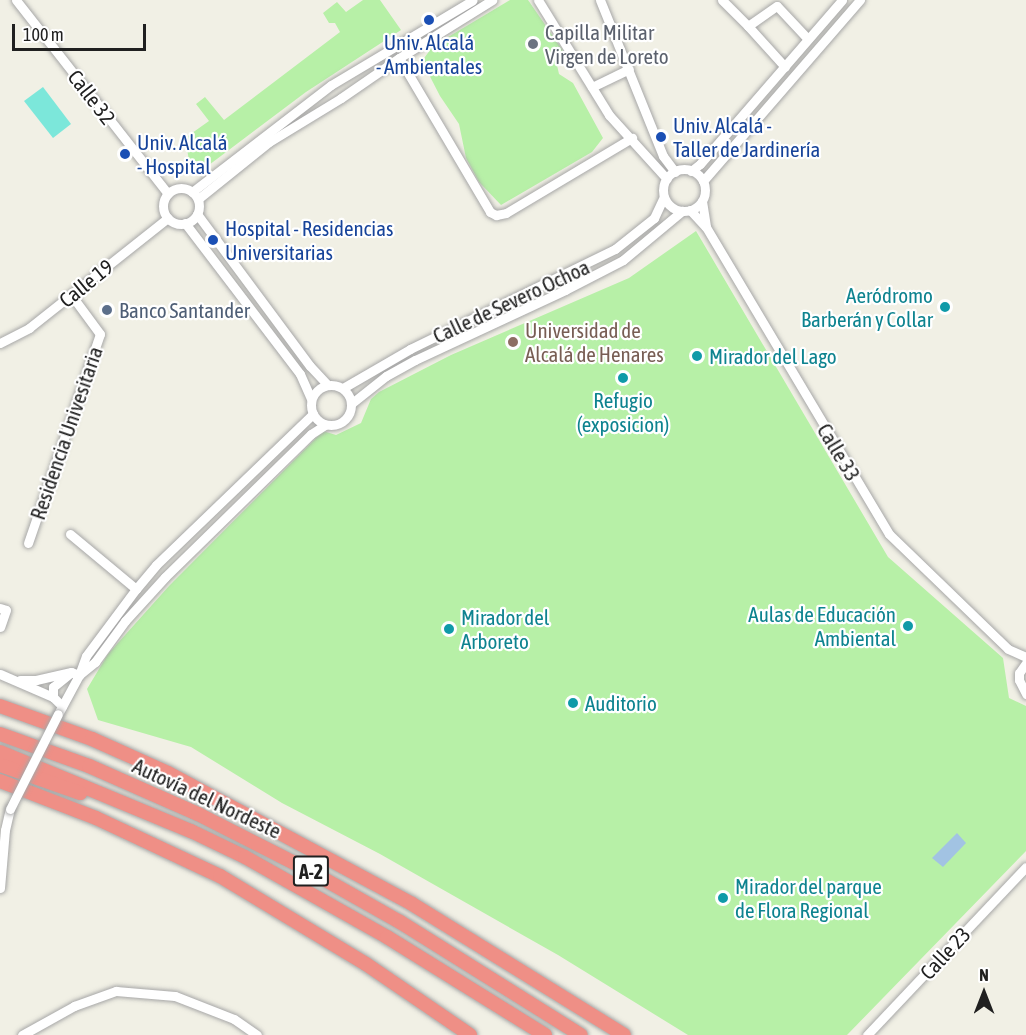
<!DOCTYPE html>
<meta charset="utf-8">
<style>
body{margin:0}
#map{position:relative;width:1026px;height:1035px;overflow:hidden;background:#f1f0e5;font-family:"Asap Condensed",sans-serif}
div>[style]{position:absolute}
.grass>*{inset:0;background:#b7f0a7}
.pitch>*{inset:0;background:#7ce7da}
.water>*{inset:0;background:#a2c3e3}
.roads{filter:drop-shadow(0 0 2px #a7a7a7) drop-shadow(0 0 2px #a7a7a7)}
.minor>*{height:9px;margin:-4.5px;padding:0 4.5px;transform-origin:4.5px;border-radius:4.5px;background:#fff}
.minor>.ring{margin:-4.5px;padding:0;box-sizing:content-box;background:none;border:9px solid #fff;border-radius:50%}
.highway>*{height:14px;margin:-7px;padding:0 7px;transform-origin:7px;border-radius:7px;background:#ef8f86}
.bridges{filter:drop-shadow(0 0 2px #a7a7a7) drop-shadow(0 0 2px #a7a7a7)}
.minor-bridge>*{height:9px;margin:-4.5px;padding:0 4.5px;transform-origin:4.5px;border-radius:4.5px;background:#fff}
.dots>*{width:16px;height:16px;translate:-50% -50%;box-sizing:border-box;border:3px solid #fff;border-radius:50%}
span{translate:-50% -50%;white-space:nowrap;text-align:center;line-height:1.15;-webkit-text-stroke:4.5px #fff;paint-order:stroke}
.shield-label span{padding:2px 4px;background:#fff;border:2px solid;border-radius:4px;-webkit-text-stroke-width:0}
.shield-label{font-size:20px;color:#202020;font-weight:700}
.worship-label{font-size:21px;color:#5b616d}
.left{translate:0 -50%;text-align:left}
.transit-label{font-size:21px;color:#164399}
.street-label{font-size:21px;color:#202020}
.culture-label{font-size:21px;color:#0d838f}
.right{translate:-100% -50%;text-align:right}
.service-label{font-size:21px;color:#4e5e75}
.education-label{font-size:21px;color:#785e54}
.north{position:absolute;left:954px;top:963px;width:60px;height:60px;-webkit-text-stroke:4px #fff;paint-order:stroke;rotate:0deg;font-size:16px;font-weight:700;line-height:24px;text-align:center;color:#202020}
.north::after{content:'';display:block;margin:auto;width:21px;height:27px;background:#202020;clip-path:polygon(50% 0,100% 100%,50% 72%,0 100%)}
.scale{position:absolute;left:12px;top:24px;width:134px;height:27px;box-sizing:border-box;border:3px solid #202020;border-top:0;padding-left:8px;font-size:18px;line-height:21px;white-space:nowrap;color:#202020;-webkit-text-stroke:4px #fff;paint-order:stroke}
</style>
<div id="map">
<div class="grass">
<i style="clip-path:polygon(363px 0,380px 0,401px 30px,306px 92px,201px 171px,190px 166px,185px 138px,209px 121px,196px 104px,205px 97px,224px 120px,340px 32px,335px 23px,329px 23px,323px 13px,337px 2px,346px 12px)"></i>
<i style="clip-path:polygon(510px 0,528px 0,564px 52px,556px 61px,559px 74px,573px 83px,603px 138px,592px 152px,501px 205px,479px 182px,466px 158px,459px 124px,440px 96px,422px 61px,433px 46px)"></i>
<i style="clip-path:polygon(696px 231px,888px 557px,1003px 658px,1009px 698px,1026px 706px,1026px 851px,847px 1035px,688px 1035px,558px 955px,380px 854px,282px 803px,191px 747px,98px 720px,87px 689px,108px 654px,169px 586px,323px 431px,336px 435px,361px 423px,371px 399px,379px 392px,451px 355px,629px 278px)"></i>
</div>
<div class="pitch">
<i style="clip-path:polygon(43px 87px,71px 124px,53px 138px,24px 101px)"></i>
</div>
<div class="water">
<i style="clip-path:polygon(957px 833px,966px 843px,943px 867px,932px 858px)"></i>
</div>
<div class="roads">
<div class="minor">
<i style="left:16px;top:0;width:246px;rotate:51.9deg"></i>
<i style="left:538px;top:0;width:135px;rotate:58.3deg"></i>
<i style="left:609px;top:115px;width:86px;rotate:47.8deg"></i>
<i style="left:600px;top:0;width:168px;rotate:68deg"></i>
<i style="left:663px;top:156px;width:20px;rotate:53deg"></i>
<i style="left:722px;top:0;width:37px;rotate:45deg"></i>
<i style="left:748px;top:26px;width:35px;rotate:-35deg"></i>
<i style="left:777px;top:6px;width:45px;rotate:46.8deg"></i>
<i style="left:748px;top:26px;width:55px;rotate:47.9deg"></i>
<i style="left:399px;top:58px;width:179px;rotate:59.4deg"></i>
<i style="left:490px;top:212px;width:7px;rotate:27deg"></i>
<i style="left:496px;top:215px;width:10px;rotate:-11deg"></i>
<i style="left:506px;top:213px;width:147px;rotate:-30.8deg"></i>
<i style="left:592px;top:87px;width:41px;rotate:-25.9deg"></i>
<i class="ring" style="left:663px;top:169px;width:33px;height:33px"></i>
<i style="left:691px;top:171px;width:11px;rotate:-38deg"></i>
<i style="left:700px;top:164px;width:217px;rotate:-49.1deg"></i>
<i style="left:703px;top:181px;width:240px;rotate:-49.1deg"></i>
<i class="ring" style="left:163px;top:188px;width:27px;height:27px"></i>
<i style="left:192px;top:192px;width:175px;rotate:-37.6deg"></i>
<i style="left:331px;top:85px;width:165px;rotate:-30.9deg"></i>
<i style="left:198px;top:199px;width:91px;rotate:-38.8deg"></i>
<i style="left:269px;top:142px;width:84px;rotate:-31.4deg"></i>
<i style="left:341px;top:98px;width:70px;rotate:-34.6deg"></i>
<i style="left:399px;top:58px;width:110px;rotate:-31.9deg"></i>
<i style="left:702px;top:201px;width:26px;rotate:81deg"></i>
<i style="left:690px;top:210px;width:23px;rotate:47deg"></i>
<i style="left:706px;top:227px;width:357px;rotate:59.2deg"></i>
<i style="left:889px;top:534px;width:165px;rotate:44deg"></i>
<i style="left:1008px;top:649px;width:20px;rotate:24deg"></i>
<i style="left:197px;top:214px;width:189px;rotate:53.4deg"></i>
<i style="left:310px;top:366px;width:26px;rotate:47deg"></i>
<i style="left:185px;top:223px;width:190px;rotate:52.7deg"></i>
<i style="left:300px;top:374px;width:27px;rotate:66deg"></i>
<i style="left:0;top:343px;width:33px;rotate:-27deg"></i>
<i style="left:29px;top:328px;width:177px;rotate:-38.4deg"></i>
<i class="ring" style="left:311px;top:385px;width:31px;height:31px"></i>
<i style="left:343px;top:388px;width:78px;rotate:-30.2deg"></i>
<i style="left:410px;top:349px;width:228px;rotate:-26deg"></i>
<i style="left:615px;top:249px;width:50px;rotate:-38.5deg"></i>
<i style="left:654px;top:218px;width:23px;rotate:-65deg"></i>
<i style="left:352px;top:403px;width:43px;rotate:-38.5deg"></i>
<i style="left:386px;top:376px;width:33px;rotate:-29deg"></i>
<i style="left:415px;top:360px;width:166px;rotate:-25deg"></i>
<i style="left:565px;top:290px;width:65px;rotate:-27.3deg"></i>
<i style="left:623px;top:260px;width:77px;rotate:-39.7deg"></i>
<i style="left:70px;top:534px;width:86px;rotate:39.8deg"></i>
<i style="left:28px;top:543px;width:221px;rotate:-71deg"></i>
<i style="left:100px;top:334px;width:47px;rotate:-126.4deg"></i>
<i style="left:0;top:608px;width:6px;rotate:18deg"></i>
<i style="left:6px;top:610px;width:18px;rotate:109deg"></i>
<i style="left:1026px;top:663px;width:12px;rotate:125deg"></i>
<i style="left:1019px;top:673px;width:7px;rotate:90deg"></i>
<i style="left:1019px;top:680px;width:16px;rotate:63deg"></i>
<i style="left:0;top:674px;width:58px;rotate:23.5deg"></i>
<i style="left:53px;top:697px;width:13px;rotate:45deg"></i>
<i style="left:79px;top:675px;width:21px;rotate:-39deg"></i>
<i style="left:95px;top:662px;width:51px;rotate:-53.8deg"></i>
<i style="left:125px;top:621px;width:59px;rotate:-47.7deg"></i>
<i style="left:165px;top:577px;width:204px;rotate:-44.4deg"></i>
<i style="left:311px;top:434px;width:17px;rotate:-33deg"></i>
<i style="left:20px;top:680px;width:16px"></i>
<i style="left:36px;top:680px;width:36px;rotate:-13deg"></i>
<i style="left:71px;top:672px;width:9px;rotate:21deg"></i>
<i style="left:53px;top:697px;width:10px;rotate:-90deg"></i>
<i style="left:53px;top:687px;width:21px;rotate:-39deg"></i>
<i style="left:58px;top:714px;width:44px;rotate:-61.7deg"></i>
<i style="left:79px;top:675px;width:20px;rotate:-70deg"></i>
<i style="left:86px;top:656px;width:84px;rotate:-53.3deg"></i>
<i style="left:136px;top:589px;width:31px;rotate:-50deg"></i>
<i style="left:156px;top:565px;width:218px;rotate:-43.9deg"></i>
<i style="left:0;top:888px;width:58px;rotate:-85.1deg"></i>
<i style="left:5px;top:830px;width:22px;rotate:-77deg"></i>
<i style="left:22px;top:1035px;width:60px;rotate:-29.1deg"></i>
<i style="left:74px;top:1006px;width:45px;rotate:-19.7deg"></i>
<i style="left:116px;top:991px;width:59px;rotate:4.8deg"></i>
<i style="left:175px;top:996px;width:63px;rotate:21.3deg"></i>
<i style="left:234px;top:1019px;width:28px;rotate:35deg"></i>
<i style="left:867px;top:1035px;width:231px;rotate:-46.6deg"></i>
</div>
<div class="highway">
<i style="left:0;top:706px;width:98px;rotate:19.7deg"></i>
<i style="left:92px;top:739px;width:83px;rotate:24.1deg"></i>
<i style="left:168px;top:773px;width:277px;rotate:28.2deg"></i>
<i style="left:412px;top:904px;width:249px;rotate:31.7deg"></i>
<i style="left:0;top:734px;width:95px;rotate:19.8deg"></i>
<i style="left:89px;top:766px;width:119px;rotate:23.8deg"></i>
<i style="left:198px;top:814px;width:123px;rotate:27deg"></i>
<i style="left:308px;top:870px;width:106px;rotate:29.5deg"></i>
<i style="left:400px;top:922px;width:213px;rotate:32deg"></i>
<i style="left:0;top:752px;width:207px;rotate:22.5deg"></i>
<i style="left:191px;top:831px;width:60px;rotate:25.7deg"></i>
<i style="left:245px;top:857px;width:163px;rotate:29.4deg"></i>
<i style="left:387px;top:937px;width:186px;rotate:31.8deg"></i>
<i style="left:0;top:765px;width:85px;rotate:19.3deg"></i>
<i style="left:0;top:781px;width:103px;rotate:21.1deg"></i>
<i style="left:96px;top:818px;width:137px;rotate:25.1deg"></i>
<i style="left:220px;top:876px;width:170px;rotate:31.1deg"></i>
<i style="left:366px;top:964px;width:126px;rotate:34.3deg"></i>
</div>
</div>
<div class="bridges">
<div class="minor-bridge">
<i style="left:10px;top:809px;width:106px;rotate:-63.2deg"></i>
</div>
</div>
<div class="dots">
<i style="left:429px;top:20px;background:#1a4fb4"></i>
<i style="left:533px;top:44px;background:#6b7280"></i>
<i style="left:661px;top:137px;background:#1a4fb4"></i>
<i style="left:125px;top:154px;background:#1a4fb4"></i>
<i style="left:213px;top:240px;background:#1a4fb4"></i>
<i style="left:945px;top:307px;background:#0f9aa8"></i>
<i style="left:107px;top:310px;background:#5c6f8a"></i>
<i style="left:513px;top:342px;background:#8d6e63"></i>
<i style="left:697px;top:356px;background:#0f9aa8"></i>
<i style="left:623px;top:378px;background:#0f9aa8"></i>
<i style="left:908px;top:626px;background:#0f9aa8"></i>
<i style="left:449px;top:629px;background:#0f9aa8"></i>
<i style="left:573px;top:703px;background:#0f9aa8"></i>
<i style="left:723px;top:898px;background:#0f9aa8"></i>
</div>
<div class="shield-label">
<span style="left:311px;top:871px">A-2</span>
</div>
<div class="worship-label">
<span class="left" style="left:545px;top:44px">Capilla Militar<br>Virgen de Loreto</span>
</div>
<div class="transit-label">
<span style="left:429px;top:54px">Univ. Alcalá<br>- Ambientales</span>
<span class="left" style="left:673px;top:137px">Univ. Alcalá -<br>Taller de Jardinería</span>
<span class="left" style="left:137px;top:154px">Univ. Alcalá<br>- Hospital</span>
<span class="left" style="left:225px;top:240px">Hospital - Residencias<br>Universitarias</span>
</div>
<div class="street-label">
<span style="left:92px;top:97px;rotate:52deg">Calle 32</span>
<span style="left:86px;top:283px;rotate:-39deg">Calle 19</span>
<span style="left:511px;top:301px;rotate:-25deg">Calle de Severo Ochoa</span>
<span style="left:66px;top:433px;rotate:-71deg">Residencia Univesitaria</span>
<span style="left:839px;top:452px;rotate:59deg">Calle 33</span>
<span style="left:207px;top:798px;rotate:25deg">Autovía del Nordeste</span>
<span style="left:945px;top:953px;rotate:-47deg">Calle 23</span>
</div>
<div class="culture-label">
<span class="right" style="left:933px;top:307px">Aeródromo<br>Barberán y Collar</span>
<span class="left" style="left:709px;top:356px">Mirador del Lago</span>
<span style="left:623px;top:412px">Refugio<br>(exposicion)</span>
<span class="right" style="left:896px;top:626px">Aulas de Educación<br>Ambiental</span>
<span class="left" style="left:461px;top:629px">Mirador del<br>Arboreto</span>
<span class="left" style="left:585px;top:703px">Auditorio</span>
<span class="left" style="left:735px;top:898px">Mirador del parque<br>de Flora Regional</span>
</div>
<div class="service-label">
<span class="left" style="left:119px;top:310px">Banco Santander</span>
</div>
<div class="education-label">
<span class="left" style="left:525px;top:342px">Universidad de<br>Alcalá de Henares</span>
</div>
<div class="north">N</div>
<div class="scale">100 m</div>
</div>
